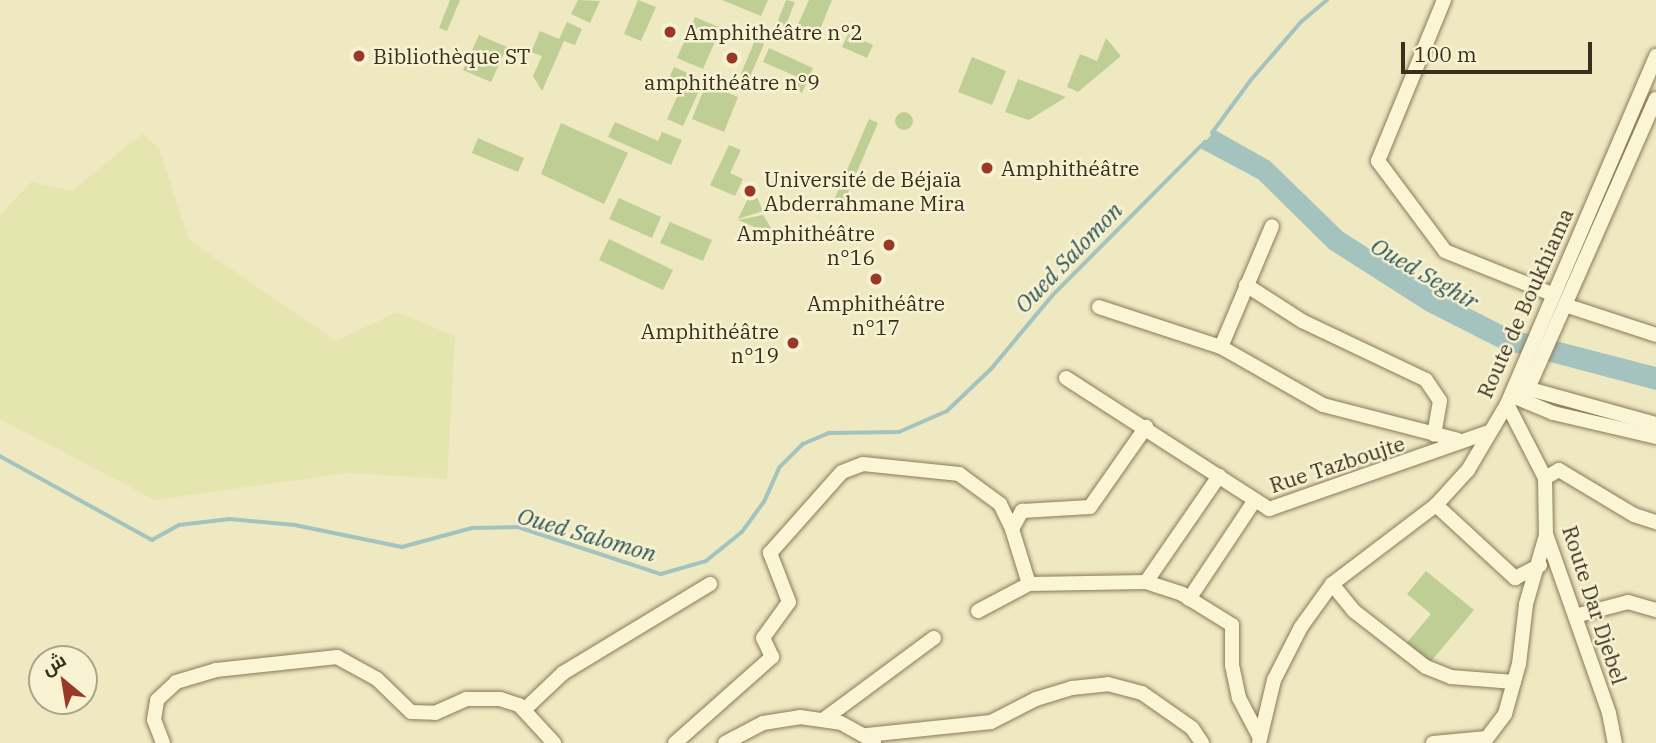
<!DOCTYPE html>
<meta charset="utf-8">
<style>
body{margin:0}
#map{position:relative;width:1656px;height:743px;overflow:hidden;background:#efe9c2;font-family:"IBM Plex Serif",Cairo,serif}
div>[style]{position:absolute}
.farmland>*{inset:0;background:#e5e5af}
.green>*{inset:0;background:#bece95}
.round{border-radius:50%}
.water>*{inset:0;background:#a4c2be}
.stream>*{height:3.5px;margin:-1.75px;padding:0 1.75px;transform-origin:1.75px;border-radius:1.75px;background:#a4c2be}
.roads{filter:drop-shadow(0 0 2px #8a7a58) drop-shadow(0 0 2px #8a7a58)}
.minor>*{height:14px;margin:-7px;padding:0 7px;transform-origin:7px;border-radius:7px;background:#faf5d5}
.dots>*{width:19px;height:19px;translate:-50% -50%;box-sizing:border-box;border:4px solid #f6f2d2;border-radius:50%}
span{translate:-50% -50%;white-space:nowrap;text-align:center;line-height:1.15;-webkit-text-stroke:5px #f6f2d2;paint-order:stroke}
.poi-label{font-size:21px;color:#392f1d}
.left{translate:0 -50%;text-align:left}
.right{translate:-100% -50%;text-align:right}
.street-label{font-size:21px;color:#392f1d}
.water-label{font-size:23px;color:#2c5559;font-style:italic}
.north{position:absolute;left:28px;top:645px;width:70px;height:70px;box-sizing:border-box;background:#f6f2d2;border:2px solid #aaa48a;border-radius:50%;rotate:330deg;font-size:19px;font-weight:700;line-height:28px;text-align:center;color:#392f1d}
.north::after{content:'';display:block;margin:auto;width:24px;height:32px;background:#9a3827;clip-path:polygon(50% 0,100% 100%,50% 72%,0 100%)}
.scale{position:absolute;left:1401px;top:42px;width:191px;height:32px;box-sizing:border-box;border:4px solid #392f1d;border-top:0;padding-left:9px;font-size:21px;line-height:24px;white-space:nowrap;color:#392f1d;-webkit-text-stroke:5px #f6f2d2;paint-order:stroke}
</style>
<div id="map">
<div class="farmland">
<i style="clip-path:polygon(142px 134px,159px 148px,189px 240px,336px 341px,397px 312px,455px 336px,447px 479px,348px 473px,155px 500px,0 419px,0 215px,31px 182px,72px 191px)"></i>
</div>
<div class="green">
<i style="clip-path:polygon(450px 0,460px 0,447px 31px,439px 28px)"></i>
<i style="clip-path:polygon(578px 0,600px 1px,590px 23px,571px 14px)"></i>
<i style="clip-path:polygon(638px 0,656px 7px,641px 41px,624px 34px)"></i>
<i style="clip-path:polygon(722px 0,768px 0,761px 16px)"></i>
<i style="clip-path:polygon(786px 0,795px 2px,785px 27px,777px 23px)"></i>
<i style="clip-path:polygon(809px 0,832px 0,821px 27px,795px 31px)"></i>
<i style="clip-path:polygon(695px 17px,721px 28px,703px 69px,677px 58px)"></i>
<i style="clip-path:polygon(567px 22px,582px 29px,575px 45px,564px 41px,542px 91px,533px 76px,542px 56px,531px 52px,540px 31px,559px 39px)"></i>
<i style="clip-path:polygon(848px 34px,873px 45px,867px 58px,842px 47px)"></i>
<i style="clip-path:polygon(479px 35px,507px 47px,491px 82px,463px 70px)"></i>
<i style="clip-path:polygon(1106px 38px,1121px 56px,1078px 92px,1067px 87px,1080px 54px,1097px 61px)"></i>
<i style="clip-path:polygon(755px 40px,764px 44px,747px 84px,738px 81px)"></i>
<i style="clip-path:polygon(769px 48px,813px 68px,802px 93px,795px 90px,800px 78px,763px 62px)"></i>
<i style="clip-path:polygon(972px 57px,1006px 71px,992px 105px,958px 92px)"></i>
<i style="clip-path:polygon(674px 67px,704px 80px,683px 126px,667px 119px,682px 86px,668px 80px)"></i>
<i style="clip-path:polygon(1018px 79px,1066px 97px,1029px 120px,1005px 112px)"></i>
<i style="clip-path:polygon(706px 84px,738px 97px,724px 132px,692px 119px)"></i>
<i class="round" style="left:895px;top:112px;width:18px;height:18px"></i>
<i style="clip-path:polygon(869px 119px,878px 123px,843px 204px,834px 200px)"></i>
<i style="clip-path:polygon(615px 122px,658px 141px,662px 132px,682px 140px,671px 165px,608px 137px)"></i>
<i style="clip-path:polygon(561px 123px,628px 153px,604px 204px,541px 174px)"></i>
<i style="clip-path:polygon(478px 138px,524px 158px,518px 172px,472px 153px)"></i>
<i style="clip-path:polygon(729px 145px,741px 150px,730px 173px,743px 179px,735px 196px,710px 185px)"></i>
<i style="clip-path:polygon(753px 188px,763px 211px,738px 219px)"></i>
<i style="clip-path:polygon(619px 198px,661px 217px,652px 238px,609px 219px)"></i>
<i style="clip-path:polygon(763px 215px,776px 236px,738px 220px)"></i>
<i style="clip-path:polygon(670px 222px,712px 240px,703px 261px,660px 243px)"></i>
<i style="clip-path:polygon(609px 239px,673px 270px,663px 290px,599px 260px)"></i>
<i style="clip-path:polygon(1426px 571px,1474px 610px,1429px 664px,1405px 645px,1431px 614px,1407px 594px)"></i>
</div>
<div class="water">
<i style="clip-path:polygon(1215px 130px,1270px 161px,1343px 232px,1437px 292px,1510px 329px,1656px 367px,1656px 390px,1501px 349px,1426px 311px,1329px 249px,1258px 179px,1200px 148px)"></i>
</div>
<div class="stream">
<i style="left:1212px;top:133px;width:66px;rotate:-53.7deg"></i>
<i style="left:1251px;top:80px;width:77px;rotate:-49.2deg"></i>
<i style="left:1301px;top:22px;width:34px;rotate:-40deg"></i>
<i style="left:0;top:456px;width:174px;rotate:28.9deg"></i>
<i style="left:152px;top:540px;width:31px;rotate:-29deg"></i>
<i style="left:179px;top:525px;width:51px;rotate:-6.7deg"></i>
<i style="left:230px;top:519px;width:65px;rotate:5.3deg"></i>
<i style="left:295px;top:525px;width:109px;rotate:11.6deg"></i>
<i style="left:402px;top:547px;width:73px;rotate:-15.2deg"></i>
<i style="left:472px;top:528px;width:46px;rotate:-1.2deg"></i>
<i style="left:518px;top:527px;width:151px;rotate:18.2deg"></i>
<i style="left:661px;top:574px;width:47px;rotate:-16.1deg"></i>
<i style="left:706px;top:561px;width:46px;rotate:-38.9deg"></i>
<i style="left:742px;top:532px;width:37px;rotate:-54deg"></i>
<i style="left:764px;top:502px;width:37px;rotate:-66deg"></i>
<i style="left:779px;top:468px;width:34px;rotate:-45deg"></i>
<i style="left:803px;top:444px;width:28px;rotate:-23deg"></i>
<i style="left:829px;top:433px;width:70px;rotate:-0.8deg"></i>
<i style="left:899px;top:432px;width:52px;rotate:-23.6deg"></i>
<i style="left:947px;top:411px;width:61px;rotate:-43.7deg"></i>
<i style="left:991px;top:369px;width:95px;rotate:-50.1deg"></i>
<i style="left:1052px;top:296px;width:217px;rotate:-45.2deg"></i>
</div>
<div class="roads">
<div class="minor">
<i style="left:1444px;top:0;width:174px;rotate:112.3deg"></i>
<i style="left:1378px;top:161px;width:112px;rotate:53.3deg"></i>
<i style="left:1445px;top:251px;width:115px;rotate:21.9deg"></i>
<i style="left:1246px;top:285px;width:67px;rotate:32.7deg"></i>
<i style="left:1302px;top:321px;width:137px;rotate:25.4deg"></i>
<i style="left:1426px;top:380px;width:25px;rotate:56deg"></i>
<i style="left:1440px;top:401px;width:34px;rotate:100deg"></i>
<i style="left:1565px;top:305px;width:96px;rotate:18.2deg"></i>
<i style="left:1099px;top:307px;width:128px;rotate:18.2deg"></i>
<i style="left:1221px;top:347px;width:117px;rotate:29.6deg"></i>
<i style="left:1323px;top:405px;width:139px;rotate:14.5deg"></i>
<i style="left:1221px;top:347px;width:131px;rotate:-67.1deg"></i>
<i style="left:1066px;top:378px;width:242px;rotate:32.8deg"></i>
<i style="left:1269px;top:509px;width:230px;rotate:-19.3deg"></i>
<i style="left:1519px;top:386px;width:142px;rotate:15.5deg"></i>
<i style="left:1515px;top:397px;width:41px;rotate:22.8deg"></i>
<i style="left:1553px;top:413px;width:106px;rotate:13.1deg"></i>
<i style="left:1523px;top:400px;width:329px;rotate:-66.2deg"></i>
<i style="left:1507px;top:404px;width:83px;rotate:62.8deg"></i>
<i style="left:1545px;top:478px;width:56px;rotate:89deg"></i>
<i style="left:1546px;top:534px;width:190px;rotate:70.6deg"></i>
<i style="left:1609px;top:713px;width:31px;rotate:79deg"></i>
<i style="left:1545px;top:478px;width:16px;rotate:-30deg"></i>
<i style="left:1559px;top:470px;width:87px;rotate:31deg"></i>
<i style="left:1634px;top:515px;width:23px;rotate:18deg"></i>
<i style="left:1436px;top:505px;width:108px;rotate:42.7deg"></i>
<i style="left:1515px;top:578px;width:28px;rotate:-27deg"></i>
<i style="left:1146px;top:582px;width:129px;rotate:-55.4deg"></i>
<i style="left:1029px;top:584px;width:58px;rotate:-107.2deg"></i>
<i style="left:1012px;top:529px;width:21px;rotate:-61deg"></i>
<i style="left:1022px;top:511px;width:68px;rotate:-3.4deg"></i>
<i style="left:1090px;top:507px;width:98px;rotate:-55deg"></i>
<i style="left:1332px;top:584px;width:35px;rotate:51deg"></i>
<i style="left:1354px;top:611px;width:91px;rotate:37.9deg"></i>
<i style="left:1426px;top:667px;width:27px;rotate:22deg"></i>
<i style="left:1451px;top:677px;width:63px;rotate:4.5deg"></i>
<i style="left:1189px;top:599px;width:119px;rotate:-56.3deg"></i>
<i style="left:978px;top:611px;width:58px;rotate:-27.9deg"></i>
<i style="left:1029px;top:584px;width:117px;rotate:-1deg"></i>
<i style="left:1146px;top:582px;width:38px;rotate:18deg"></i>
<i style="left:1182px;top:594px;width:59px;rotate:31.8deg"></i>
<i style="left:1232px;top:625px;width:40px;rotate:90deg"></i>
<i style="left:1232px;top:665px;width:34px;rotate:78deg"></i>
<i style="left:1239px;top:698px;width:45px;rotate:62.3deg"></i>
<i style="left:1575px;top:616px;width:55px;rotate:-14.8deg"></i>
<i style="left:1628px;top:602px;width:29px;rotate:16deg"></i>
<i style="left:524px;top:710px;width:54px;rotate:-43.5deg"></i>
<i style="left:563px;top:673px;width:172px;rotate:-31.2deg"></i>
<i style="left:823px;top:720px;width:138px;rotate:-36.5deg"></i>
<i style="left:867px;top:735px;width:125px;rotate:-6deg"></i>
<i style="left:991px;top:722px;width:51px;rotate:-27.1deg"></i>
<i style="left:1036px;top:699px;width:38px;rotate:-17deg"></i>
<i style="left:1072px;top:688px;width:36px;rotate:-6deg"></i>
<i style="left:1108px;top:684px;width:35px;rotate:15deg"></i>
<i style="left:1142px;top:693px;width:61px;rotate:35deg"></i>
<i style="left:1192px;top:728px;width:18px;rotate:56deg"></i>
<i style="left:163px;top:743px;width:25px;rotate:-111deg"></i>
<i style="left:154px;top:720px;width:20px;rotate:-81deg"></i>
<i style="left:157px;top:700px;width:26px;rotate:-43deg"></i>
<i style="left:176px;top:682px;width:42px;rotate:-16.7deg"></i>
<i style="left:216px;top:670px;width:122px;rotate:-6.1deg"></i>
<i style="left:337px;top:657px;width:46px;rotate:28.8deg"></i>
<i style="left:377px;top:679px;width:47px;rotate:44.1deg"></i>
<i style="left:411px;top:712px;width:24px;rotate:2deg"></i>
<i style="left:435px;top:713px;width:35px;rotate:-24deg"></i>
<i style="left:467px;top:699px;width:33px"></i>
<i style="left:500px;top:699px;width:20px;rotate:18deg"></i>
<i style="left:519px;top:705px;width:52px;rotate:47.4deg"></i>
<i style="left:675px;top:743px;width:130px;rotate:-41.6deg"></i>
<i style="left:772px;top:657px;width:21px;rotate:-115deg"></i>
<i style="left:763px;top:638px;width:44px;rotate:-54.2deg"></i>
<i style="left:789px;top:602px;width:53px;rotate:-111.2deg"></i>
<i style="left:770px;top:553px;width:108px;rotate:-48.4deg"></i>
<i style="left:842px;top:472px;width:22px;rotate:-21deg"></i>
<i style="left:863px;top:464px;width:97px;rotate:5.9deg"></i>
<i style="left:959px;top:474px;width:51px;rotate:36.2deg"></i>
<i style="left:1000px;top:504px;width:28px;rotate:64deg"></i>
<i style="left:725px;top:743px;width:43px;rotate:-27.8deg"></i>
<i style="left:763px;top:723px;width:37px;rotate:-9deg"></i>
<i style="left:800px;top:717px;width:41px;rotate:8.3deg"></i>
<i style="left:841px;top:723px;width:38px;rotate:29deg"></i>
<i style="left:1259px;top:743px;width:65px;rotate:-76.6deg"></i>
<i style="left:1274px;top:680px;width:59px;rotate:-63deg"></i>
<i style="left:1301px;top:627px;width:53px;rotate:-54.2deg"></i>
<i style="left:1332px;top:584px;width:131px;rotate:-37.2deg"></i>
<i style="left:1436px;top:505px;width:47px;rotate:-47.6deg"></i>
<i style="left:1468px;top:470px;width:77px;rotate:-59.4deg"></i>
<i style="left:1507px;top:404px;width:379px;rotate:-66.8deg"></i>
<i style="left:1433px;top:743px;width:54px;rotate:-5.3deg"></i>
<i style="left:1487px;top:738px;width:30px;rotate:-53deg"></i>
<i style="left:1505px;top:714px;width:52px;rotate:-74.4deg"></i>
<i style="left:1519px;top:664px;width:60px;rotate:-83.3deg"></i>
<i style="left:1526px;top:604px;width:72px;rotate:-73.8deg"></i>
</div>
</div>
<div class="dots">
<i style="left:670px;top:32px;background:#9a3827"></i>
<i style="left:359px;top:56px;background:#9a3827"></i>
<i style="left:732px;top:58px;background:#9a3827"></i>
<i style="left:987px;top:168px;background:#9a3827"></i>
<i style="left:750px;top:191px;background:#9a3827"></i>
<i style="left:889px;top:245px;background:#9a3827"></i>
<i style="left:876px;top:279px;background:#9a3827"></i>
<i style="left:793px;top:343px;background:#9a3827"></i>
</div>
<div class="poi-label">
<span class="left" style="left:684px;top:32px">Amphithéâtre n°2</span>
<span class="left" style="left:373px;top:56px">Bibliothèque ST</span>
<span style="left:732px;top:82px">amphithéâtre n°9</span>
<span class="left" style="left:1001px;top:168px">Amphithéâtre</span>
<span class="left" style="left:764px;top:191px">Université de Béjaïa<br>Abderrahmane Mira</span>
<span class="right" style="left:875px;top:245px">Amphithéâtre<br>n°16</span>
<span style="left:876px;top:315px">Amphithéâtre<br>n°17</span>
<span class="right" style="left:779px;top:343px">Amphithéâtre<br>n°19</span>
</div>
<div class="street-label">
<span style="left:1525px;top:303px;rotate:-66deg">Route de Boukhiama</span>
<span style="left:1337px;top:464px;rotate:-18deg">Rue Tazboujte</span>
<span style="left:1595px;top:605px;rotate:72deg">Route Dar Djebel</span>
</div>
<div class="water-label">
<span style="left:1068px;top:257px;rotate:-46deg">Oued Salomon</span>
<span style="left:1425px;top:273px;rotate:30deg">Oued Seghir</span>
<span style="left:587px;top:534px;rotate:16deg">Oued Salomon</span>
</div>
<div class="north">ش</div>
<div class="scale">100 m</div>
</div>
